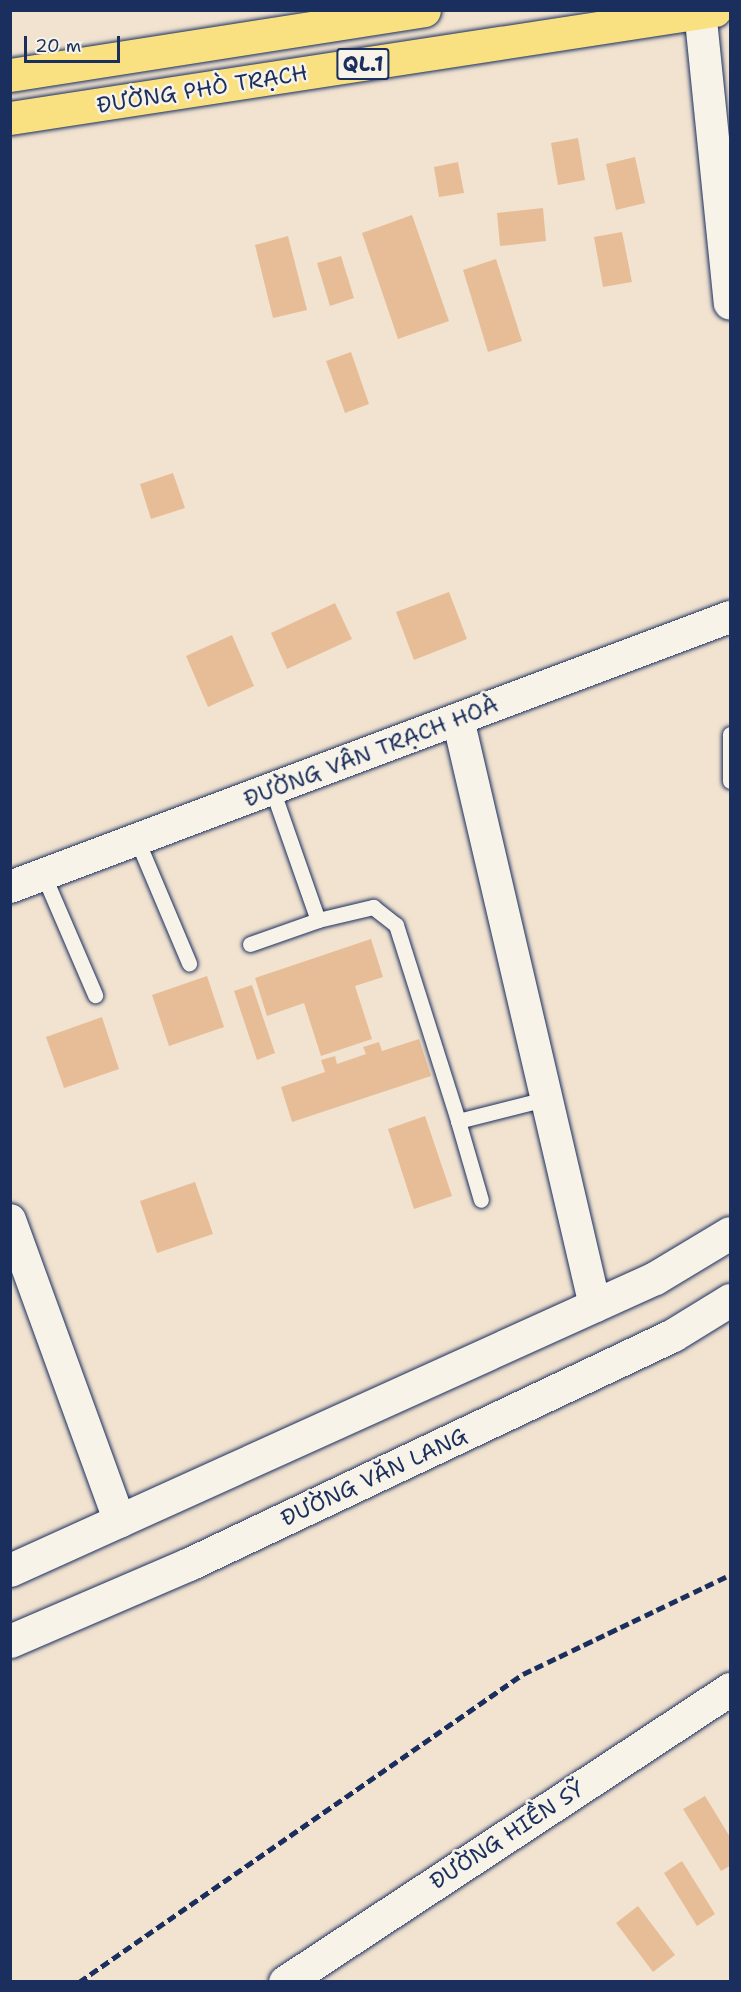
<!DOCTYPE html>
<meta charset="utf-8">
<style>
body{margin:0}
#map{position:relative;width:741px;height:1992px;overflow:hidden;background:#f2e3d0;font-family:"Shantell Sans",sans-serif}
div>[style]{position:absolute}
.building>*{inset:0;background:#e7bd97}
.roads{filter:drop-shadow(0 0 2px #1b2f5e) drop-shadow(0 0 2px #1b2f5e)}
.lane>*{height:15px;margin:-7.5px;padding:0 7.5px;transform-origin:7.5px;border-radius:7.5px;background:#f7f3e8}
.street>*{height:32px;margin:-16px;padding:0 16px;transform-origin:16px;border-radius:16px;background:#f7f3e8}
.secondary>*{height:33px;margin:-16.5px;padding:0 16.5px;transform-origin:16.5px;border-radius:16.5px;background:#f7f3e8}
.highway>*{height:33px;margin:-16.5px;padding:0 16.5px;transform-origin:16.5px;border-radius:16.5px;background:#f9e181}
.rail>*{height:4.5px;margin-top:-2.25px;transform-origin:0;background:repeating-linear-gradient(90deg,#1b2f5e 0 9px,transparent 0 13.5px)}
span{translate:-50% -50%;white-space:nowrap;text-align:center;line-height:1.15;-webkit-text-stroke:5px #f7f3e8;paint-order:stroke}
.shield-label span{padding:2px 4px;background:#f7f3e8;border:2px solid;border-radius:4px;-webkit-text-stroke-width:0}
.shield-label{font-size:21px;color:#1b2f5e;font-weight:700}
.street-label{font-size:22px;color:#1b2f5e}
.frame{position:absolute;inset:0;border:12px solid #1b2f5e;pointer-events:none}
.scale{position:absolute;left:24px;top:36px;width:96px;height:27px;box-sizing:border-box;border:3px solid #1b2f5e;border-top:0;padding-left:8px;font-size:18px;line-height:21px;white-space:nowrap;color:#1b2f5e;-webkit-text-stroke:4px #f7f3e8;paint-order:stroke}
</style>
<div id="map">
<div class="building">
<i style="clip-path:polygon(578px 138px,585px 180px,558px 185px,551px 143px)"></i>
<i style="clip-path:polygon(635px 157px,645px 203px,616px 210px,606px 164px)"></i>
<i style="clip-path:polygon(458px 162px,464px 193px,439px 197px,434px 167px)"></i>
<i style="clip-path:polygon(543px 208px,546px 241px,500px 246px,497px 213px)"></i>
<i style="clip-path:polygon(412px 215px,449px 321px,398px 339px,362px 233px)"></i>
<i style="clip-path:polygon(622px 232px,632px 282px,603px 287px,594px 237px)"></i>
<i style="clip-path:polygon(288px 236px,307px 310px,273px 318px,255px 245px)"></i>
<i style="clip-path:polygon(341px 256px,354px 298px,330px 306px,317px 263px)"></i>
<i style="clip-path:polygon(496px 259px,522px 341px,488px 352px,463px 270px)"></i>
<i style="clip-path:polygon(351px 352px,369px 404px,345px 413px,326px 361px)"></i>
<i style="clip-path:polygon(173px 473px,185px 508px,151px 519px,140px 484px)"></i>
<i style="clip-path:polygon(449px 592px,467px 639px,414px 660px,396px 612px)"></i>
<i style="clip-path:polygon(335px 603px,352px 639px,287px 669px,271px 633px)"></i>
<i style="clip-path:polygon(232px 635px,254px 686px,208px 707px,186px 656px)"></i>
<i style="clip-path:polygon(371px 939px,383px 977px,355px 986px,372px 1039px,321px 1056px,304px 1003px,267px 1016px,255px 978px)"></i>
<i style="clip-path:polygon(207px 976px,224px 1027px,169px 1046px,152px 995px)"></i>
<i style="clip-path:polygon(252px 985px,275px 1053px,257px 1060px,234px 991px)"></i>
<i style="clip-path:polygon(102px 1017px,119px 1069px,64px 1088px,46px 1037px)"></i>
<i style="clip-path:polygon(419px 1039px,431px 1076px,292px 1122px,281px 1087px,325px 1072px,321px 1060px,335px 1056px,337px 1064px,366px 1054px,363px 1047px,379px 1042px,382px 1051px)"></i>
<i style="clip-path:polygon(425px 1116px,452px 1196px,414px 1209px,388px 1129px)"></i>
<i style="clip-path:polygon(195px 1182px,213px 1234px,157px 1253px,140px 1201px)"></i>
<i style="clip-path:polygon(705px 1796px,730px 1837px,730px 1866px,721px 1871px,683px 1809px)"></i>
<i style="clip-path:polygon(682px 1861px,715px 1914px,697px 1926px,664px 1873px)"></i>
<i style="clip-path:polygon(638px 1906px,675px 1955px,653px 1972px,616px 1923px)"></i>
</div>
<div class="roads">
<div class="lane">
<i style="left:730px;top:734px;width:47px;rotate:90deg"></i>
<i style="left:272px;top:789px;width:139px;rotate:70.7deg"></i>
<i style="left:318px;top:920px;width:57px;rotate:-13.3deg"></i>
<i style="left:373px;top:907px;width:29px;rotate:38deg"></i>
<i style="left:396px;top:925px;width:206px;rotate:72.4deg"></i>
<i style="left:458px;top:1121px;width:94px;rotate:-14.2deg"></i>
<i style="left:137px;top:840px;width:134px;rotate:67.1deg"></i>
<i style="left:43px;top:874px;width:132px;rotate:66.7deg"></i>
<i style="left:250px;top:944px;width:72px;rotate:-19.4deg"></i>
<i style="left:458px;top:1121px;width:82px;rotate:73.8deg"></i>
</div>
<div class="street">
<i style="left:700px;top:10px;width:295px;rotate:84.2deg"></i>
<i style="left:458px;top:719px;width:603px;rotate:76.86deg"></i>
<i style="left:10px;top:887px;width:769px;rotate:-20.56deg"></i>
<i style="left:10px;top:1220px;width:321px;rotate:70deg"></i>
</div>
<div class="secondary">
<i style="left:10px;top:1570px;width:708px;rotate:-24.36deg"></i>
<i style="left:655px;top:1278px;width:87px;rotate:-31deg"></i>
<i style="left:10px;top:1641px;width:195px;rotate:-23.3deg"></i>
<i style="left:189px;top:1564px;width:535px;rotate:-25.32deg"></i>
<i style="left:673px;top:1335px;width:67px;rotate:-31.6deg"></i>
<i style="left:285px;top:1982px;width:533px;rotate:-33.36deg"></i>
</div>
<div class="highway">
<i style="left:10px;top:75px;width:419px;rotate:-8.9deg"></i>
<i style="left:10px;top:118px;width:713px;rotate:-8.71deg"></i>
</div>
</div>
<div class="rail">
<i style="left:79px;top:1982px;width:540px;rotate:-34.75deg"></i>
<i style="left:523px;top:1674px;width:229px;rotate:-25.6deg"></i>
</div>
<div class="shield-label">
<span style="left:363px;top:64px">QL.1</span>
</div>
<div class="street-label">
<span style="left:202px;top:89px;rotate:-9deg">ĐƯỜNG PHÒ TRẠCH</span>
<span style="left:371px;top:752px;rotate:-21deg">ĐƯỜNG VÂN TRẠCH HOÀ</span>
<span style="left:374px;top:1477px;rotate:-25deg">ĐƯỜNG VĂN LANG</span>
<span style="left:507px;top:1835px;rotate:-33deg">ĐƯỜNG HIỀN SỸ</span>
</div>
<div class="frame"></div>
<div class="scale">20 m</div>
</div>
